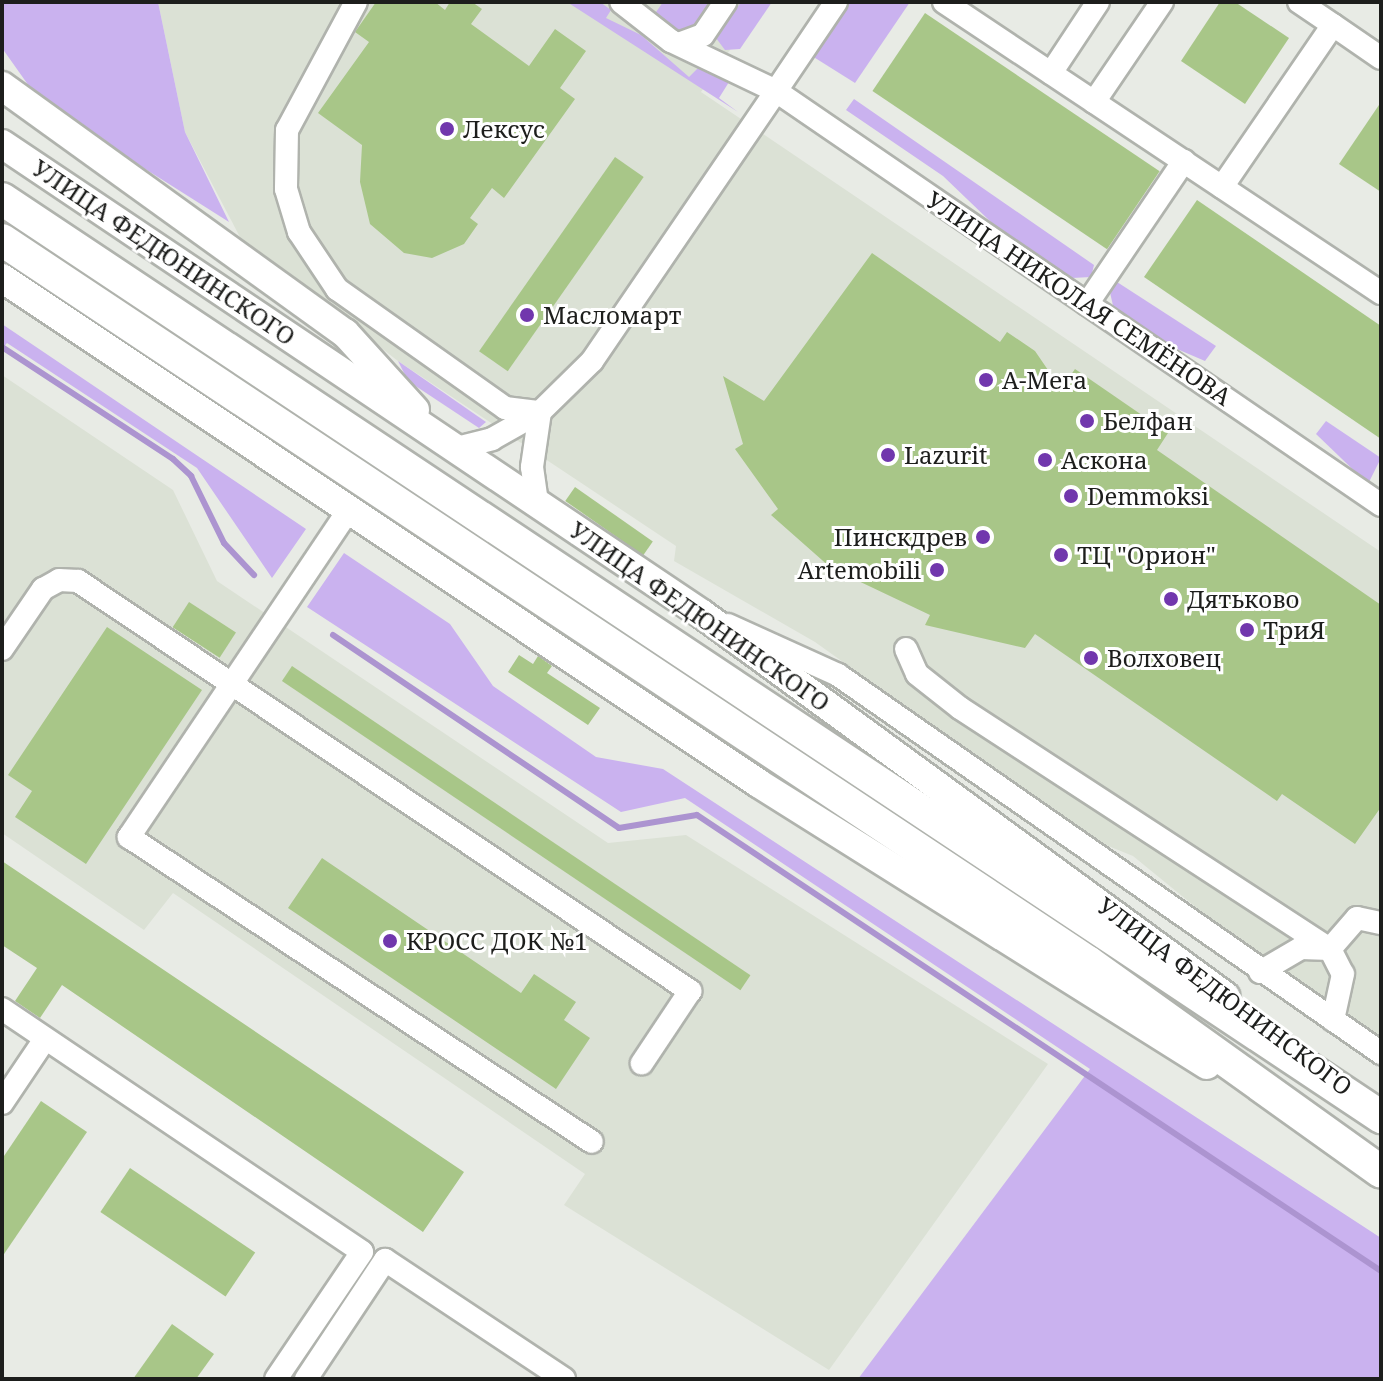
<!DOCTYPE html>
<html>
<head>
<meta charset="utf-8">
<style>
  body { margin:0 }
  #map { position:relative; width:1383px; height:1381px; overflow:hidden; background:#e8ebe5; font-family:"Noto Serif",serif }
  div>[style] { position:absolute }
  .built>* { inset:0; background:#dbe1d5 }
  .green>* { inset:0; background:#cab2ef }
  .stream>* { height:6px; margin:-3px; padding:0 3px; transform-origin:3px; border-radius:3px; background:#ac94d0 }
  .building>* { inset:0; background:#a8c688; transform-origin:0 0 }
  .roads { filter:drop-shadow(2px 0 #b0b3ad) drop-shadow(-2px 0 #b0b3ad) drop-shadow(0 2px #b0b3ad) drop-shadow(0 -2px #b0b3ad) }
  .minor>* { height:22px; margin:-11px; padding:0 11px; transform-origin:11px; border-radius:11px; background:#fff }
  .major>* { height:28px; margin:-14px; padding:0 14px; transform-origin:14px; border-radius:14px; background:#fff }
  .highway>* { height:32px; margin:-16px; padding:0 16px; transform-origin:16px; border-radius:16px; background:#fff }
  .dots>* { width:22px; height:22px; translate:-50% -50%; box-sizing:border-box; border:4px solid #fff; border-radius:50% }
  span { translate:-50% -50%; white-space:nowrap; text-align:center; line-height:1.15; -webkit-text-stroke:6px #fff; paint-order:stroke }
  .poi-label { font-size:24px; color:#1d1e1c }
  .left { translate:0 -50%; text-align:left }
  .right { translate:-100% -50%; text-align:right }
  .street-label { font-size:24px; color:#1d1e1c }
  .frame { position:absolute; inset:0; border:4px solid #1d1e1c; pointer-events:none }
</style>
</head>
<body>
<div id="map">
  <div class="built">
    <i style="clip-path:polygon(158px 2px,763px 2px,701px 92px,1381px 552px,1381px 1037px,1231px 936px,1133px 856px,1091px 839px,815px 642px,674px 561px,676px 546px,398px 361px,242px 241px,185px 132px)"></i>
    <i style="clip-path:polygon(2px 375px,173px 490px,217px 581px,608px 843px,686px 835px,1048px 1064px,829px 1370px,564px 1205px,585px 1174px,173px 893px,144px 930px,2px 833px)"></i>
  </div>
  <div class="green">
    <i style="clip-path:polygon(2px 2px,158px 2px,185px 132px,229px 222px,41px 103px,2px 48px)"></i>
    <i style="clip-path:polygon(567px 2px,600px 2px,611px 10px,606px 18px,641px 35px,689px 77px,704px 62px,729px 82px,719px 98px,738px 112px)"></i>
    <i style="clip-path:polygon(663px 2px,716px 2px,701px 24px,680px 33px,654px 15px)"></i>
    <i style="clip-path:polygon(741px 2px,772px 2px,740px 49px,725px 50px,716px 38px)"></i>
    <i style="clip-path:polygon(849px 2px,910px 2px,855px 83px,812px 56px)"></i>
    <i style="clip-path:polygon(854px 99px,1094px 265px,1091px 277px,1072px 278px,992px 223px,943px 176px,846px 110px)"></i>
    <i style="clip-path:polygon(1117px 282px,1216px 346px,1205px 361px,1149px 337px,1114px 310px,1109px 288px)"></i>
    <i style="clip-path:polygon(2px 324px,306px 529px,272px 578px,197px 468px,7px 343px,2px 349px)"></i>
    <i style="clip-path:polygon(398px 361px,486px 422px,479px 428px,408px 381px)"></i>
    <i style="clip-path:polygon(1326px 421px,1381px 458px,1368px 484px,1316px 434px)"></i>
    <i style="clip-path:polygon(344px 553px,450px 624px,493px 686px,596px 757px,663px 769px,1381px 1238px,1381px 1379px,858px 1379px,1090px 1069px,685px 798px,621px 812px,307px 607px)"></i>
  </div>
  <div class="stream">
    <i style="left:2px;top:347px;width:204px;rotate:33.2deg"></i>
    <i style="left:173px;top:459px;width:25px;rotate:43deg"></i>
    <i style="left:191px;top:476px;width:75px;rotate:63.8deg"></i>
    <i style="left:224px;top:543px;width:44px;rotate:46.8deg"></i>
    <i style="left:333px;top:635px;width:345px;rotate:34deg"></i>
    <i style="left:619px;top:828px;width:79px;rotate:-9.5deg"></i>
    <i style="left:697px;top:815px;width:822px;rotate:33.69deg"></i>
  </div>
  <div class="building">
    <i style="clip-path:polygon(376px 2px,435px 2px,445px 10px,450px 2px,472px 2px,482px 9px,471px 24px,529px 66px,555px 29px,586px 51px,560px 88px,575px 99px,504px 198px,492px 188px,470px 218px,478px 224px,464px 244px,432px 258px,404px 253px,370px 224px,360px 182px,362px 145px,318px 113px,369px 42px,355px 32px)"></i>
    <i style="clip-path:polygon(1220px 2px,1235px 2px,1289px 38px,1245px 104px,1181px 61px)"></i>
    <i style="left:925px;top:13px;width:283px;height:94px;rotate:34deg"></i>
    <i style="clip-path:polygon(1381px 102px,1381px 192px,1339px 164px)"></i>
    <i style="left:615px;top:157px;width:35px;height:237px;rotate:35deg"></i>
    <i style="clip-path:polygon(1197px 200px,1381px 326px,1381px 439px,1144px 277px)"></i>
    <i style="clip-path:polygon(872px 253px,1000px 342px,1007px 332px,1035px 351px,1061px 389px,1075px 369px,1168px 433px,1157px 450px,1381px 605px,1381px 807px,1355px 844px,1282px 794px,1277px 801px,1035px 634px,1025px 648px,925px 625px,930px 615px,831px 568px,771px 515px,778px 509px,735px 449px,743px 444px,723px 376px,764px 401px)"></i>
    <i style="left:575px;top:487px;width:95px;height:17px;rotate:35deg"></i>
    <i style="left:189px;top:602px;width:56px;height:30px;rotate:33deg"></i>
    <i style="clip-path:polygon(107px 627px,202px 690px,86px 864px,15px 817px,32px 791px,8px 775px)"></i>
    <i style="clip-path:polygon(519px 655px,533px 664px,538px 656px,552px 666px,547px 673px,600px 708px,588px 725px,508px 672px)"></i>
    <i style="left:292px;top:666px;width:553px;height:18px;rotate:34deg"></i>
    <i style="clip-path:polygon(322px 858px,521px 993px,534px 974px,576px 1002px,564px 1020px,590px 1038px,556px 1089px,288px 908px)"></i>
    <i style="clip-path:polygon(2px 861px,464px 1172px,423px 1232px,62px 985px,40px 1018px,15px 1001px,37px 968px,2px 945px)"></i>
    <i style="clip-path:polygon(41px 1101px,87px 1132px,2px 1257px,2px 1159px)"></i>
    <i style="left:130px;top:1168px;width:151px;height:53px;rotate:34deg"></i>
    <i style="clip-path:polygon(172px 1324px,214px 1354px,196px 1379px,133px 1379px)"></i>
  </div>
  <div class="roads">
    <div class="minor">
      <i style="left:356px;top:2px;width:145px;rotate:118.3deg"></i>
      <i style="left:287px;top:130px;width:59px;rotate:91deg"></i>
      <i style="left:286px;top:189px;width:45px;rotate:73.2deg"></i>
      <i style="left:299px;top:232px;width:69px;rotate:56.3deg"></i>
      <i style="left:337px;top:289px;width:206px;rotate:35.3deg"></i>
      <i style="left:505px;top:408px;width:35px;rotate:7deg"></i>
      <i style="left:540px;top:412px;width:73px;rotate:-44.4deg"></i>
      <i style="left:592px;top:361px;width:327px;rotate:-55.7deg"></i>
      <i style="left:776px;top:91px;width:116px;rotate:-154.5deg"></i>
      <i style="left:671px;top:41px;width:63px;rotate:-142deg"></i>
      <i style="left:836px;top:2px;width:107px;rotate:124deg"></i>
      <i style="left:776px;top:91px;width:733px;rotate:34.38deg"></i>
      <i style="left:944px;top:2px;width:525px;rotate:33.66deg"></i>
      <i style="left:1333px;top:25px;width:58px;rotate:34.5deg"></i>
      <i style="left:681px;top:43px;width:23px;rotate:-20deg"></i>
      <i style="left:703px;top:35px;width:40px;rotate:-56deg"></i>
      <i style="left:1051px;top:73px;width:85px;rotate:-56.5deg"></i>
      <i style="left:1094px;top:102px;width:121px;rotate:-55.8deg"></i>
      <i style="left:1222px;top:187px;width:196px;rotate:-55.6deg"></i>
      <i style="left:1333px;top:25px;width:41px;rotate:-145.9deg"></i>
      <i style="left:1087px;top:304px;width:173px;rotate:-55.9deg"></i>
      <i style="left:457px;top:448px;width:36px;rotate:-14deg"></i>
      <i style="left:492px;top:439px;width:55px;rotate:-29.4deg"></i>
      <i style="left:540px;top:412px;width:56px;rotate:98.3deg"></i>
      <i style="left:532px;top:467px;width:37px;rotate:82deg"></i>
      <i style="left:348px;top:511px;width:393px;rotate:123.9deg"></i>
      <i style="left:129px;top:837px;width:554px;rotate:33.37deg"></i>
      <i style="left:728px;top:625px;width:121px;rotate:24.4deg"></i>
      <i style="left:838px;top:675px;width:662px;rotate:34.84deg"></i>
      <i style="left:2px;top:649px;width:73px;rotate:-55.7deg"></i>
      <i style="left:43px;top:589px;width:18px;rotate:-29deg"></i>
      <i style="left:59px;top:580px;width:19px;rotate:3deg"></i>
      <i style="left:78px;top:581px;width:737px;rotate:33.82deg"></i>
      <i style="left:690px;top:991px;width:87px;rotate:123.7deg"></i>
      <i style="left:906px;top:649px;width:27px;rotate:66deg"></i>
      <i style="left:917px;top:674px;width:55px;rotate:38.3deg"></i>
      <i style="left:960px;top:708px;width:442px;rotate:33.1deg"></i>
      <i style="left:1330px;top:949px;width:41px;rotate:-48.9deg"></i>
      <i style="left:1357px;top:918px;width:25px;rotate:12deg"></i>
      <i style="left:1260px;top:972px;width:48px;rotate:-30.3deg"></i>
      <i style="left:1301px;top:948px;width:29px;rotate:2deg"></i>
      <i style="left:1330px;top:949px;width:28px;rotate:63deg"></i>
      <i style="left:1343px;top:974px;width:47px;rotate:102.3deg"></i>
      <i style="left:2px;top:1009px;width:434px;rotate:34deg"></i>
      <i style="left:362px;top:1252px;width:153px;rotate:124.1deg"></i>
      <i style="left:2px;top:1103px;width:77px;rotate:-56.1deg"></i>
      <i style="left:306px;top:1379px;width:143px;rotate:-56.4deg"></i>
      <i style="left:385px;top:1260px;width:215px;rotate:33.6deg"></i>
    </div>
    <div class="major">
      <i style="left:2px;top:86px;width:423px;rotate:35.8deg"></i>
      <i style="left:345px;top:333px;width:104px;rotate:47.7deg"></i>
      <i style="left:2px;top:144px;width:843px;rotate:33.88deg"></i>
      <i style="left:702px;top:614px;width:648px;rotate:36.14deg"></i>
      <i style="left:2px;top:278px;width:909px;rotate:33.74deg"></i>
      <i style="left:758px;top:783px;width:530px;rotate:32.13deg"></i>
    </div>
    <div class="highway">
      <i style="left:2px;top:199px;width:1657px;rotate:33.65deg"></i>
      <i style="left:2px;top:240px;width:1304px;rotate:33.62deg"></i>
      <i style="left:1088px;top:962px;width:360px;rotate:35.6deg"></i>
    </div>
  </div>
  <div class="dots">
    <i style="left:447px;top:129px;background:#7137ad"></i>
    <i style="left:527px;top:315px;background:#7137ad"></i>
    <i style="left:986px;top:380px;background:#7137ad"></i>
    <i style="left:1087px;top:421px;background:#7137ad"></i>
    <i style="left:888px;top:455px;background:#7137ad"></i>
    <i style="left:1045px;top:460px;background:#7137ad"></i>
    <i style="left:1071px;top:496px;background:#7137ad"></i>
    <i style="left:983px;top:537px;background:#7137ad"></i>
    <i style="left:1061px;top:555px;background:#7137ad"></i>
    <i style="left:937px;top:570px;background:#7137ad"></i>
    <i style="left:1171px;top:599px;background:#7137ad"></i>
    <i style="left:1247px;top:630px;background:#7137ad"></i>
    <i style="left:1091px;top:658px;background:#7137ad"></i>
    <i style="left:390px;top:941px;background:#7137ad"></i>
  </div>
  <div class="poi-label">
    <span class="left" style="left:463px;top:129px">Лексус</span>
    <span class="left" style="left:543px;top:315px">Масломарт</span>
    <span class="left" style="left:1002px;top:380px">А-Мега</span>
    <span class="left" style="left:1103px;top:421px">Белфан</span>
    <span class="left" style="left:904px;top:455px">Lazurit</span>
    <span class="left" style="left:1061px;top:460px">Аскона</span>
    <span class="left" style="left:1087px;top:496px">Demmoksi</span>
    <span class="right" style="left:967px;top:537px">Пинскдрев</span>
    <span class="left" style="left:1077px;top:555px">ТЦ "Орион"</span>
    <span class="right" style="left:921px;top:570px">Artemobili</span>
    <span class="left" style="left:1187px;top:599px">Дятьково</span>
    <span class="left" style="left:1263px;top:630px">ТриЯ</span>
    <span class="left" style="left:1107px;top:658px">Волховец</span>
    <span class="left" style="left:406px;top:941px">КРОСС ДОК №1</span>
  </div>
  <div class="street-label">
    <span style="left:164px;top:252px;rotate:34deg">УЛИЦА ФЕДЮНИНСКОГО</span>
    <span style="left:1079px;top:298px;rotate:34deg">УЛИЦА НИКОЛАЯ СЕМЁНОВА</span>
    <span style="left:700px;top:616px;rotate:35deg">УЛИЦА ФЕДЮНИНСКОГО</span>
    <span style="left:1225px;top:996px;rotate:37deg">УЛИЦА ФЕДЮНИНСКОГО</span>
  </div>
  <div class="frame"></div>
</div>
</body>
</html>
